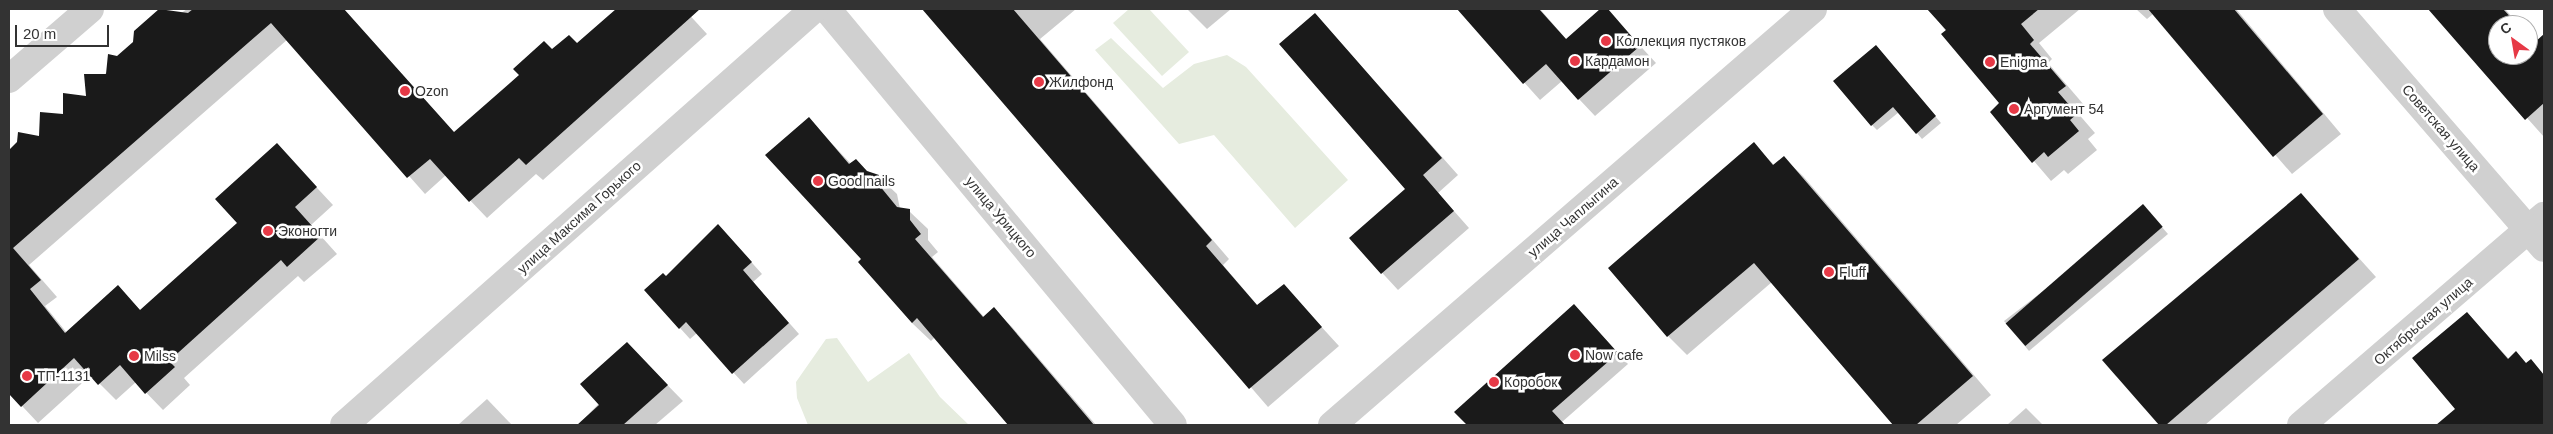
<!DOCTYPE html>
<html>
<head>
<meta charset="utf-8">
<style>
  body { margin:0 }
  #map { position:relative; width:2553px; height:434px; overflow:hidden; background:#fff; font-family:Helvetica,sans-serif }
  div>[style] { position:absolute }
  .green>* { inset:0; background:#e6ecdf }
  .shadow>* { inset:0; background:#0003 }
  .building>* { inset:0; background:#1a1a1a; transform-origin:0 0 }
  .minor>* { height:28px; margin:-14px; padding:0 14px; transform-origin:14px; border-radius:14px; background:#d0d0d0 }
  .tertiary>* { height:28px; margin:-14px; padding:0 14px; transform-origin:14px; border-radius:14px; background:#d0d0d0 }
  .dots>* { width:14px; height:14px; translate:-50% -50%; box-sizing:border-box; border:2px solid #fff; border-radius:50% }
  span { translate:-50% -50%; white-space:nowrap; text-align:center; line-height:1.15; -webkit-text-stroke:5px #fff; paint-order:stroke }
  .poi-label { font-size:14px; color:#333 }
  .left { translate:0 -50%; text-align:left }
  .street-label { font-size:14px; color:#333 }
  .frame { position:absolute; inset:0; border:10px solid #333; pointer-events:none }
  .north { position:absolute; left:2488px; top:15px; width:50px; height:50px; box-sizing:border-box; background:#fff; border:1px solid #adadad; border-radius:50%; rotate:328deg; font-size:14px; font-weight:700; line-height:20px; text-align:center; color:#333 }
  .north::after { content:''; display:block; margin:auto; width:18px; height:22px; background:#e63946; clip-path:polygon(50% 0,100% 100%,50% 72%,0 100%) }
  .scale { position:absolute; left:15px; top:25px; width:94px; height:22px; box-sizing:border-box; border:2px solid #333; border-top:0; padding-left:6px; font-size:15px; line-height:18px; white-space:nowrap; color:#333; -webkit-text-stroke:4px #fff; paint-order:stroke }
</style>
</head>
<body>
<div id="map">
  <div class="green">
    <i style="clip-path:polygon(1129px 9px,1149px 9px,1189px 52px,1162px 76px,1113px 23px)"></i>
    <i style="clip-path:polygon(1111px 38px,1163px 88px,1194px 64px,1227px 55px,1246px 67px,1348px 180px,1295px 228px,1214px 135px,1179px 144px,1095px 50px)"></i>
    <i style="clip-path:polygon(837px 338px,868px 382px,909px 353px,940px 397px,969px 425px,808px 425px,797px 398px,796px 382px,826px 339px)"></i>
  </div>
  <div class="shadow">
    <i style="clip-path:polygon(187px 9px,343px 9px,454px 133px,552px 51px,577px 44px,618px 9px,684px 9px,707px 34px,543px 180px,536px 174px,487px 218px,446px 175px,425px 194px,288px 39px,29px 265px,57px 297px,45px 306px,67px 333px,118px 287px,141px 311px,239px 223px,277px 145px,333px 205px,311px 225px,337px 254px,304px 282px,298px 276px,184px 378px,190px 385px,163px 410px,136px 382px,116px 400px,91px 375px,38px 423px,9px 392px,9px 372px,17px 364px,9px 356px,9px 156px,17px 158px,87px 98px,118px 57px)"></i>
    <i style="clip-path:polygon(932px 9px,1076px 9px,1040px 39px,1229px 259px,1223px 265px,1258px 306px,1284px 286px,1339px 346px,1268px 407px,927px 13px)"></i>
    <i style="clip-path:polygon(1187px 9px,1231px 9px,1207px 29px)"></i>
    <i style="clip-path:polygon(1458px 9px,1540px 9px,1567px 40px,1606px 9px,1656px 63px,1595px 116px,1562px 81px,1540px 100px)"></i>
    <i style="clip-path:polygon(1929px 9px,2080px 9px,2039px 43px,2052px 59px,2048px 63px,2084px 105px,2076px 111px,2095px 133px,2088px 139px,2097px 150px,2068px 174px,2064px 170px,2051px 181px,1992px 112px,2001px 103px)"></i>
    <i style="clip-path:polygon(2136px 9px,2236px 9px,2341px 134px,2292px 174px,2153px 14px,2147px 19px)"></i>
    <i style="clip-path:polygon(2430px 9px,2505px 9px,2519px 25px,2498px 25px,2498px 55px,2528px 55px,2528px 36px,2535px 44px,2544px 35px,2544px 137px)"></i>
    <i style="clip-path:polygon(1315px 14px,1458px 175px,1438px 193px,1469px 228px,1398px 290px,1350px 238px,1406px 189px)"></i>
    <i style="clip-path:polygon(1881px 52px,1941px 123px,1922px 139px,1899px 112px,1877px 130px,1872px 125px)"></i>
    <i style="clip-path:polygon(809px 119px,851px 164px,878px 176px,897px 194px,900px 209px,909px 211px,928px 229px,928px 240px,938px 252px,932px 257px,984px 317px,994px 309px,1012px 327px,1096px 425px,1010px 425px,935px 337px,931px 341px,912px 323px,860px 262px,863px 259px)"></i>
    <i style="clip-path:polygon(1754px 144px,1775px 166px,1784px 158px,1803px 176px,1991px 395px,1956px 425px,1895px 425px,1772px 282px,1687px 355px,1668px 336px)"></i>
    <i style="clip-path:polygon(2301px 194px,2376px 277px,2205px 425px,2160px 425px,2104px 360px)"></i>
    <i style="clip-path:polygon(2148px 211px,2168px 234px,2029px 351px,2004px 321px)"></i>
    <i style="clip-path:polygon(729px 237px,762px 274px,753px 282px,799px 334px,744px 384px,697px 333px,690px 339px,680px 328px)"></i>
    <i style="clip-path:polygon(2467px 313px,2509px 359px,2544px 382px,2544px 425px,2437px 425px,2456px 409px)"></i>
    <i style="clip-path:polygon(1585px 317px,1628px 364px,1562px 422px,1565px 425px,1468px 425px,1456px 412px)"></i>
    <i style="clip-path:polygon(642px 359px,683px 401px,655px 425px,578px 425px)"></i>
    <i style="clip-path:polygon(487px 399px,512px 425px,458px 425px)"></i>
    <i style="clip-path:polygon(2026px 408px,2043px 425px,2007px 425px)"></i>
  </div>
  <div class="building">
    <i style="clip-path:polygon(159px 9px,188px 13px,193px 9px,344px 9px,454px 132px,519px 75px,513px 69px,544px 41px,552px 49px,569px 35px,577px 43px,616px 9px,700px 9px,526px 165px,519px 158px,469px 202px,430px 159px,407px 178px,271px 23px,13px 248px,41px 280px,30px 289px,65px 333px,118px 285px,140px 310px,237px 223px,215px 199px,277px 143px,317px 187px,295px 207px,321px 236px,287px 267px,281px 260px,169px 361px,175px 367px,145px 394px,120px 365px,98px 385px,74px 358px,21px 407px,9px 394px,9px 150px,17px 142px,18px 132px,39px 136px,40px 112px,63px 114px,63px 93px,86px 96px,84px 74px,106px 74px,108px 54px,117px 56px,133px 42px,134px 31px)"></i>
    <i style="clip-path:polygon(922px 9px,1013px 9px,1212px 240px,1206px 246px,1257px 305px,1284px 284px,1322px 327px,1249px 389px)"></i>
    <i style="clip-path:polygon(1457px 9px,1539px 9px,1566px 39px,1600px 9px,1608px 9px,1640px 46px,1578px 100px,1546px 64px,1523px 84px)"></i>
    <i style="clip-path:polygon(1927px 9px,2039px 9px,2021px 24px,2034px 40px,2030px 44px,2066px 86px,2058px 92px,2077px 114px,2070px 120px,2079px 131px,2048px 157px,2044px 152px,2032px 163px,1990px 112px,1999px 103px,1941px 34px,1946px 30px)"></i>
    <i style="clip-path:polygon(2148px 9px,2234px 9px,2323px 114px,2273px 157px)"></i>
    <i style="clip-path:polygon(2428px 9px,2503px 9px,2518px 25px,2498px 25px,2498px 55px,2528px 55px,2528px 37px,2534px 43px,2544px 34px,2544px 103px,2525px 120px)"></i>
    <i style="clip-path:polygon(1315px 13px,1442px 158px,1423px 175px,1454px 211px,1381px 274px,1349px 238px,1405px 189px,1279px 44px)"></i>
    <i style="clip-path:polygon(1876px 45px,1936px 116px,1916px 134px,1893px 107px,1871px 126px,1833px 81px)"></i>
    <i style="clip-path:polygon(809px 117px,849px 164px,856px 159px,867px 171px,879px 175px,879px 185px,897px 207px,910px 209px,910px 220px,921px 234px,915px 239px,983px 317px,994px 307px,1094px 425px,1008px 425px,917px 318px,912px 323px,858px 262px,861px 259px,765px 155px)"></i>
    <i style="clip-path:polygon(1754px 142px,1773px 165px,1784px 156px,1973px 376px,1916px 425px,1893px 425px,1754px 263px,1667px 337px,1608px 268px)"></i>
    <i style="clip-path:polygon(2301px 193px,2359px 259px,2166px 425px,2159px 425px,2102px 360px)"></i>
    <i style="left:2143px;top:204px;width:30px;height:182px;rotate:49deg"></i>
    <i style="clip-path:polygon(718px 224px,752px 262px,743px 270px,789px 323px,732px 374px,686px 322px,679px 329px,644px 290px,663px 273px,666px 276px)"></i>
    <i style="clip-path:polygon(1574px 304px,1618px 353px,1552px 411px,1565px 425px,1467px 425px,1454px 412px)"></i>
    <i style="clip-path:polygon(2467px 312px,2508px 359px,2516px 351px,2526px 363px,2531px 359px,2544px 375px,2544px 425px,2436px 425px,2455px 409px,2412px 358px)"></i>
    <i style="clip-path:polygon(627px 342px,668px 385px,623px 425px,577px 425px,599px 405px,580px 384px)"></i>
  </div>
  <div class="minor">
    <i style="left:827px;top:9px;width:541px;rotate:50.25deg"></i>
    <i style="left:9px;top:79px;width:107px;rotate:-40.8deg"></i>
    <i style="left:1332px;top:425px;width:636px;rotate:-40.86deg"></i>
    <i style="left:2301px;top:425px;width:321px;rotate:-40.7deg"></i>
  </div>
  <div class="tertiary">
    <i style="left:2337px;top:9px;width:316px;rotate:49.1deg"></i>
    <i style="left:344px;top:425px;width:628px;rotate:-41.51deg"></i>
  </div>
  <div class="dots">
    <i style="left:1606px;top:41px;background:#e63946"></i>
    <i style="left:1575px;top:61px;background:#e63946"></i>
    <i style="left:1990px;top:62px;background:#e63946"></i>
    <i style="left:1039px;top:82px;background:#e63946"></i>
    <i style="left:405px;top:91px;background:#e63946"></i>
    <i style="left:2014px;top:109px;background:#e63946"></i>
    <i style="left:818px;top:181px;background:#e63946"></i>
    <i style="left:268px;top:231px;background:#e63946"></i>
    <i style="left:1829px;top:272px;background:#e63946"></i>
    <i style="left:1575px;top:355px;background:#e63946"></i>
    <i style="left:134px;top:356px;background:#e63946"></i>
    <i style="left:27px;top:376px;background:#e63946"></i>
    <i style="left:1494px;top:382px;background:#e63946"></i>
  </div>
  <div class="poi-label">
    <span class="left" style="left:1616px;top:41px">Коллекция пустяков</span>
    <span class="left" style="left:1585px;top:61px">Кардамон</span>
    <span class="left" style="left:2000px;top:62px">Enigma</span>
    <span class="left" style="left:1049px;top:82px">Жилфонд</span>
    <span class="left" style="left:415px;top:91px">Ozon</span>
    <span class="left" style="left:2024px;top:109px">Аргумент 54</span>
    <span class="left" style="left:828px;top:181px">Good nails</span>
    <span class="left" style="left:278px;top:231px">Эконогти</span>
    <span class="left" style="left:1839px;top:272px">Fluff</span>
    <span class="left" style="left:1585px;top:355px">Now cafe</span>
    <span class="left" style="left:144px;top:356px">Milss</span>
    <span class="left" style="left:37px;top:376px">ТП-1131</span>
    <span class="left" style="left:1504px;top:382px">Коробок</span>
  </div>
  <div class="street-label">
    <span style="left:2441px;top:128px;rotate:49deg">Советская улица</span>
    <span style="left:579px;top:217px;rotate:-42deg">улица Максима Горького</span>
    <span style="left:1001px;top:217px;rotate:50deg">улица Урицкого</span>
    <span style="left:1573px;top:217px;rotate:-41deg">улица Чаплыгина</span>
    <span style="left:2423px;top:321px;rotate:-41deg">Октябрьская улица</span>
  </div>
  <div class="frame"></div>
  <div class="north">С</div>
  <div class="scale">20 m</div>
</div>
</body>
</html>
